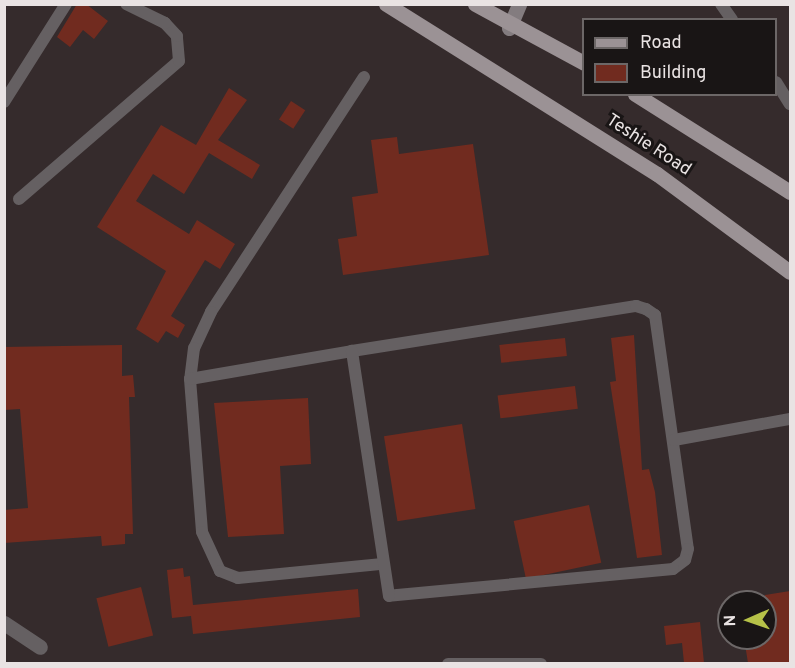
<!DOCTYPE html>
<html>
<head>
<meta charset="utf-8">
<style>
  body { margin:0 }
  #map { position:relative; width:795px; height:668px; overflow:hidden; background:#352b2c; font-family:Overpass,sans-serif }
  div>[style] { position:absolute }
  .building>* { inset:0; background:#712b1f; transform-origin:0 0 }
  .lane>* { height:12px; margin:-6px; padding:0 6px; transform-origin:6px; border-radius:6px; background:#656062 }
  .street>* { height:15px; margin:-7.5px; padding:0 7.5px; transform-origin:7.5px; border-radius:7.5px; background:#656062 }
  .secondary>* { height:15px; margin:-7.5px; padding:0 7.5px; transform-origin:7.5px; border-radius:7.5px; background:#837c7f }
  .primary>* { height:15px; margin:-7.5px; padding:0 7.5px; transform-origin:7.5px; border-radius:7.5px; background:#9b9295 }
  span { translate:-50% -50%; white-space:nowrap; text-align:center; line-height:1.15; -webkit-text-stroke:6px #191515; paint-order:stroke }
  .street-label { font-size:18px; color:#e9e3e3 }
  .frame { position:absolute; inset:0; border:6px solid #e9e3e3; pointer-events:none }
  .legend { position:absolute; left:582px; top:18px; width:195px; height:78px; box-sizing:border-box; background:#191515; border:2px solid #6c6767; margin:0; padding:8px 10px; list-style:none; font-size:18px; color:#e9e3e3 }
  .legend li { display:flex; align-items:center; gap:12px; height:30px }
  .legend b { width:30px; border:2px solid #6c6767 }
  .north { position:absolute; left:717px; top:590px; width:60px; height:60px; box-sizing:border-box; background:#191515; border:2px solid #6c6767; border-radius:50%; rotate:268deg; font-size:16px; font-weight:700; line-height:24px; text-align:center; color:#e9e3e3 }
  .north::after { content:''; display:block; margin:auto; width:21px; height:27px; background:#b6c148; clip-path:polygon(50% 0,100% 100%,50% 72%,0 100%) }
</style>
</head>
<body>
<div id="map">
  <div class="building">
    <i style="clip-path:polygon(77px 4px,86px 4px,108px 21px,94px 39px,83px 30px,70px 47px,57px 37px)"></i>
    <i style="clip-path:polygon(229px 88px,247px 100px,218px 140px,260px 165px,252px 179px,209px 153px,184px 194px,153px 174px,136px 201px,189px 234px,197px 220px,235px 244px,220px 269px,205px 260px,171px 316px,185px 325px,178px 338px,166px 331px,158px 343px,136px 329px,166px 271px,97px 227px,161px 125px,196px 145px)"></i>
    <i style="left:291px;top:101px;width:17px;height:22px;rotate:33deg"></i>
    <i style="clip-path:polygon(397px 137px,399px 154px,473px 144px,489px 255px,343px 275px,338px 239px,357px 236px,352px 197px,378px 193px,371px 140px)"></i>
    <i style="clip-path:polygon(634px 335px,642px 470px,649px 469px,655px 492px,662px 555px,637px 558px,610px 382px,616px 381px,611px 338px)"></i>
    <i style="left:565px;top:338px;width:18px;height:66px;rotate:84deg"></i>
    <i style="clip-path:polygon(122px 345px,122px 376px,133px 375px,135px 397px,129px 397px,133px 534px,125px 534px,125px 544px,102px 546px,101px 536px,4px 543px,4px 510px,28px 508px,20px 409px,4px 410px,4px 347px)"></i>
    <i style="left:575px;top:386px;width:23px;height:78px;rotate:83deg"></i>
    <i style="clip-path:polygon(308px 398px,311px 464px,280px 466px,284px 534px,228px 537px,214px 403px)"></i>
    <i style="left:462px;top:424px;width:86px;height:79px;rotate:81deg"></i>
    <i style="left:589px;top:505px;width:59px;height:77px;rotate:78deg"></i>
    <i style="clip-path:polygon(183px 568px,184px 577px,190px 576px,193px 605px,358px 589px,360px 617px,193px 634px,191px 616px,172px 618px,167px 570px)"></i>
    <i style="left:141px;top:587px;width:50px;height:46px;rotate:76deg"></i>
    <i style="clip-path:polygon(790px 591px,790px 662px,748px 663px,744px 638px,765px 638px,765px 595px)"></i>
    <i style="clip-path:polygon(700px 622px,704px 663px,684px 663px,682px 643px,666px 645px,664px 626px)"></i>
  </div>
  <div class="lane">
    <i style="left:721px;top:4px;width:19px;rotate:55deg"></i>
    <i style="left:364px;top:77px;width:280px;rotate:123.1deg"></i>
    <i style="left:211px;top:312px;width:40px;rotate:115deg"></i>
    <i style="left:194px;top:348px;width:31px;rotate:97deg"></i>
    <i style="left:190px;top:379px;width:153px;rotate:85.5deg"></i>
    <i style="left:202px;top:532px;width:43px;rotate:65.2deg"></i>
    <i style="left:220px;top:571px;width:19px;rotate:21deg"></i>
    <i style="left:238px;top:578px;width:145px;rotate:-5.6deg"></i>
    <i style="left:776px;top:82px;width:26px;rotate:58deg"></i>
    <i style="left:4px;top:102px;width:116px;rotate:-57.7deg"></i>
    <i style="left:19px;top:199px;width:211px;rotate:-40.8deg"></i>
    <i style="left:179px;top:61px;width:25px;rotate:-95deg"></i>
    <i style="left:177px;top:36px;width:18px;rotate:-133deg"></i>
    <i style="left:165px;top:23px;width:43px;rotate:-154deg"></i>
    <i style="left:190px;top:379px;width:164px;rotate:-9.8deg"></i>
    <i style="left:352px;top:351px;width:288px;rotate:-9deg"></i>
    <i style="left:636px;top:306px;width:10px;rotate:17deg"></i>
    <i style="left:646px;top:309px;width:11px;rotate:34deg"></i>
    <i style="left:655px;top:315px;width:236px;rotate:82deg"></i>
    <i style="left:688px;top:549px;width:11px;rotate:105deg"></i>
    <i style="left:685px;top:560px;width:15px;rotate:143deg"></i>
    <i style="left:673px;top:569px;width:285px;rotate:174.6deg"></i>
    <i style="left:389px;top:596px;width:248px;rotate:-98.6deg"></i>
    <i style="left:674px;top:440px;width:118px;rotate:-10.3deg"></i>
    <i style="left:448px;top:664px;width:93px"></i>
  </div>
  <div class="street">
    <i style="left:4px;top:623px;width:43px;rotate:33.7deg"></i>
  </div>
  <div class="secondary">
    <i style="left:509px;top:28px;width:26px;rotate:-67deg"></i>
  </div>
  <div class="primary">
    <i style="left:386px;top:4px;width:320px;rotate:32.1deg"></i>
    <i style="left:657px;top:174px;width:165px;rotate:36.4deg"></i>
    <i style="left:475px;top:4px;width:124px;rotate:28.4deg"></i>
    <i style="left:635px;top:94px;width:183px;rotate:32.3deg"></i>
  </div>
  <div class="street-label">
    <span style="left:648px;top:146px;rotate:33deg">Teshie Road</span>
  </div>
  <div class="frame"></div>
  <ul class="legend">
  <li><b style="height:8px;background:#9b9295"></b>Road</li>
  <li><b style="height:16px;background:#712b1f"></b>Building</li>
  </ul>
  <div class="north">N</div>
</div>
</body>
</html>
